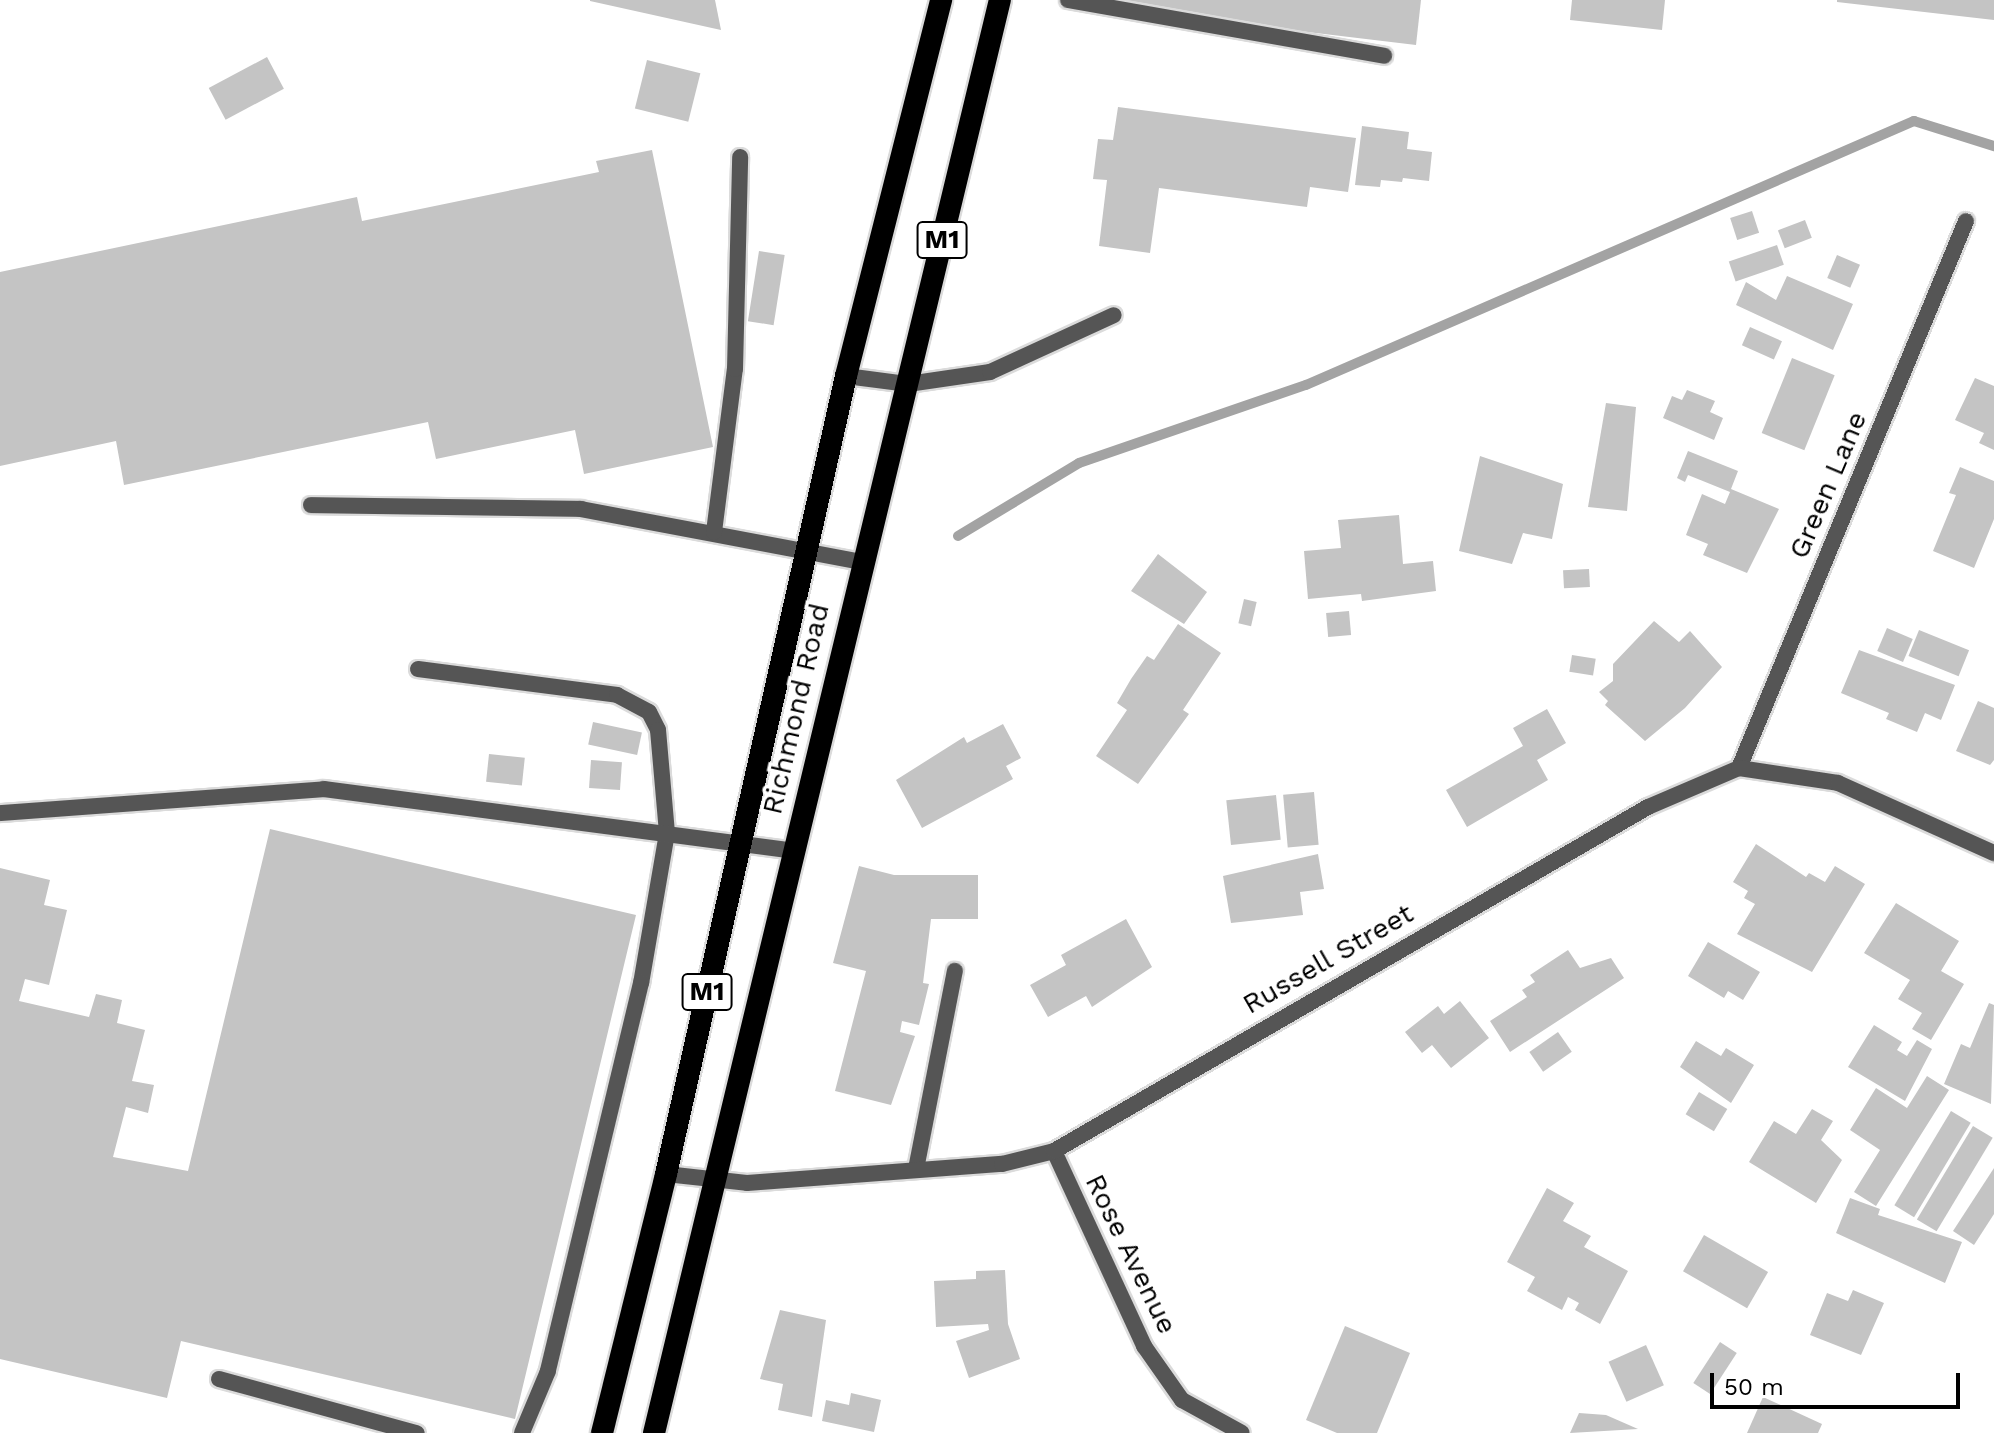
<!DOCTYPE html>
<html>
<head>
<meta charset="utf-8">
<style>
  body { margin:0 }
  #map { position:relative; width:1994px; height:1433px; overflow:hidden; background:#fff; font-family:"Work Sans",sans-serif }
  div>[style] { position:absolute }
  .stream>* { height:10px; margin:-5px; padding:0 5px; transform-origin:5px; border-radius:5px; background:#a3a3a3 }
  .building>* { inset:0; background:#c4c4c4; transform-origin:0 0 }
  .roads { filter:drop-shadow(2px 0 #dbdbdb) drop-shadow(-2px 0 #dbdbdb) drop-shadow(0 2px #dbdbdb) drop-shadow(0 -2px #dbdbdb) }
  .service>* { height:16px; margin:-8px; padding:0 8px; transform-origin:8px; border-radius:8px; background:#555 }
  .minor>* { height:16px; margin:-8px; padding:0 8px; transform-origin:8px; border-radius:8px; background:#555 }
  .trunk>* { height:22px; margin:-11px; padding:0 11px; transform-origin:11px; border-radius:11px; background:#000 }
  span { translate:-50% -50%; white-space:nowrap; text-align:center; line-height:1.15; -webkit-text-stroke:7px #fff; paint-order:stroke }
  .shield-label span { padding:2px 6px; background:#fff; border:2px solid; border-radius:6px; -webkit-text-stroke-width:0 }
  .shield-label { font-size:26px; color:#000; font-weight:700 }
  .street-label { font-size:28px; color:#000 }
  .scale { position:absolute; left:1710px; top:1373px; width:250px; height:36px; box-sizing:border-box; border:4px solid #000; border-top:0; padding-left:10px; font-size:24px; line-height:28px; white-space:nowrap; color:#000; -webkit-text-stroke:6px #fff; paint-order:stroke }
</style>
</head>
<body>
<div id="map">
  <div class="stream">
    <i style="left:958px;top:536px;width:141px;rotate:-31.1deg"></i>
    <i style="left:1079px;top:463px;width:240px;rotate:-19deg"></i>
    <i style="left:1306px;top:385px;width:663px;rotate:-23.47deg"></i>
    <i style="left:1914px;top:121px;width:84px;rotate:17.4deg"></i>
  </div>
  <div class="building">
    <i style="clip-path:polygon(590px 0,715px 0,721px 30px,590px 1px)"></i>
    <i style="clip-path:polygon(1126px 0,1421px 0,1416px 45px,1124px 10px)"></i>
    <i style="clip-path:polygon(1572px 0,1665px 0,1662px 30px,1570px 20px)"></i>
    <i style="clip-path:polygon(1837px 0,1994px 0,1994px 20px,1837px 2px)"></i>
    <i style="left:267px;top:57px;width:36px;height:66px;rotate:62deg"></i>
    <i style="left:647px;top:60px;width:55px;height:50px;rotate:14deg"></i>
    <i style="clip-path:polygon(1118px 107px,1356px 138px,1348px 192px,1310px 187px,1307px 207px,1159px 188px,1150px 253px,1099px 246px,1107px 180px,1093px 179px,1098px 139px,1113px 140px)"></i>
    <i style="clip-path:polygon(1362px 126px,1409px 132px,1407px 149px,1432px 152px,1429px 181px,1403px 178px,1402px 182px,1381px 180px,1380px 187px,1355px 185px)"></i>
    <i style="clip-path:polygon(652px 150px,713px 447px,584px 474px,575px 430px,436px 459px,428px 422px,124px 485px,116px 441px,0 466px,0 272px,357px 197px,362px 221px,599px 172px,596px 161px)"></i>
    <i style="left:1752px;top:211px;width:23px;height:23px;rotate:72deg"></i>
    <i style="left:1805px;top:220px;width:19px;height:29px;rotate:69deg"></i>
    <i style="left:1777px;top:245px;width:21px;height:51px;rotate:71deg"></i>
    <i style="left:759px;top:251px;width:26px;height:71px;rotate:9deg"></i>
    <i style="left:1837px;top:255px;width:25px;height:25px;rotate:23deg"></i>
    <i style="clip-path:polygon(1787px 276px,1853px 304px,1833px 350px,1736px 305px,1746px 282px,1776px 300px)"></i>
    <i style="left:1750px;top:327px;width:35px;height:20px;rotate:24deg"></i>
    <i style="left:1792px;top:358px;width:46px;height:81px;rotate:22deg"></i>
    <i style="clip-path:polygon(1975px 378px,1994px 386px,1994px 450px,1979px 443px,1984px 433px,1955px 420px)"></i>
    <i style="clip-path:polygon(1687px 390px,1715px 401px,1710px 412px,1723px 418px,1714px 440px,1663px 418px,1672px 396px,1682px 400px)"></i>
    <i style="clip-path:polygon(1606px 403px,1636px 407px,1627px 511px,1588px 507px)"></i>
    <i style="clip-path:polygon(1688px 451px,1738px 471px,1731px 489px,1779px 509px,1747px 573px,1703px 555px,1708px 544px,1686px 535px,1702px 494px,1725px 504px,1730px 492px,1688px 475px,1685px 482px,1677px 478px)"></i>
    <i style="clip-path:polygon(1480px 456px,1563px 484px,1552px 539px,1523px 533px,1512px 564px,1459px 551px)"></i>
    <i style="clip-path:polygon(1960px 467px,1994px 481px,1994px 519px,1974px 568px,1933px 551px,1956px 495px,1949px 493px)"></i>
    <i style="clip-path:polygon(1399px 515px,1403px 564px,1433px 561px,1436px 591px,1362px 601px,1361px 594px,1308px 599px,1304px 551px,1341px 548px,1338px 520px)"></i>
    <i style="clip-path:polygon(1158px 554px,1207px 592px,1184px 624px,1131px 591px)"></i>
    <i style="left:1589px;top:569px;width:18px;height:26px;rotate:87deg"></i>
    <i style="left:1244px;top:599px;width:13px;height:25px;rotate:13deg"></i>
    <i style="left:1349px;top:611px;width:24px;height:23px;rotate:85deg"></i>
    <i style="clip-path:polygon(1654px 621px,1679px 642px,1690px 631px,1722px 667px,1685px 708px,1645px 741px,1605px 705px,1608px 701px,1599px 692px,1613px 681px,1613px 664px)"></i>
    <i style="clip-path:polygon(1178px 624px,1221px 653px,1183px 710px,1189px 714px,1138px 784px,1096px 756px,1127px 710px,1117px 703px,1131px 679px,1147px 656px,1154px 660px)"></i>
    <i style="left:1887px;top:628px;width:28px;height:25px;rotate:23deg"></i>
    <i style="left:1919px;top:630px;width:54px;height:28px;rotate:22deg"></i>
    <i style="clip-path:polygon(1859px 650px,1955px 685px,1941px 720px,1925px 713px,1917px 732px,1886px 719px,1889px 713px,1841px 693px)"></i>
    <i style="left:1572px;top:655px;width:24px;height:17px;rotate:9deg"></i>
    <i style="clip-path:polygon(1978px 701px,1994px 708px,1994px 760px,1990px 765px,1956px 751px)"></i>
    <i style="clip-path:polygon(1547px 709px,1566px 743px,1537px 760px,1548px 780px,1467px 827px,1446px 790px,1523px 746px,1513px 728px)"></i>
    <i style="left:593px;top:722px;width:50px;height:23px;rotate:12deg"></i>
    <i style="clip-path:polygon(1003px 724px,1021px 758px,1006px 766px,1013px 779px,922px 828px,896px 780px,964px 737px,967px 743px)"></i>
    <i style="left:489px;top:754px;width:36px;height:28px;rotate:6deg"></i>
    <i style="left:591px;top:760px;width:31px;height:28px;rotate:4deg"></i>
    <i style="left:1314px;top:792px;width:53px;height:31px;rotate:85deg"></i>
    <i style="left:1276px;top:795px;width:45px;height:50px;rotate:84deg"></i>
    <i style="clip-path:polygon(270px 829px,636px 915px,515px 1419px,181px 1341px,167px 1398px,0 1359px,0 868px,50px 880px,44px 905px,67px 910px,49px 985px,25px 979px,19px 1001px,89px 1017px,96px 994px,122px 1000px,117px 1023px,145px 1030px,132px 1081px,154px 1085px,148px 1113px,126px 1107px,113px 1157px,188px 1171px)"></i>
    <i style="clip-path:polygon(1756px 844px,1806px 877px,1809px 873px,1825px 882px,1835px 866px,1865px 884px,1812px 972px,1737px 934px,1755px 904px,1744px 898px,1748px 891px,1733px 882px)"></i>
    <i style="clip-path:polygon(1318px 854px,1324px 889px,1300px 892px,1303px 915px,1231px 923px,1223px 876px)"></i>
    <i style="clip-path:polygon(859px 866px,894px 875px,978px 875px,978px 919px,931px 919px,923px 983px,929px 984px,919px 1025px,902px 1021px,900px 1032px,915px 1036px,891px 1105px,835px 1091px,866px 971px,833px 963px)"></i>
    <i style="clip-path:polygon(1896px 903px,1959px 941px,1941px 971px,1964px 984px,1931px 1040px,1912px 1029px,1922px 1013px,1898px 999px,1910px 980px,1864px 953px)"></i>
    <i style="clip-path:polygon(1126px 919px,1152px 967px,1092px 1007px,1086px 996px,1048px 1017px,1030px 985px,1066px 965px,1061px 955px)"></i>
    <i style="clip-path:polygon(1708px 942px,1760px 972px,1743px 1000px,1728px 991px,1724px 998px,1688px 976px)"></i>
    <i style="clip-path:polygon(1568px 950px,1580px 968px,1611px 958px,1624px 978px,1510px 1052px,1490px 1021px,1527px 997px,1522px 990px,1535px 982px,1530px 975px)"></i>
    <i style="clip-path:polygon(1460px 1001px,1489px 1038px,1451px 1068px,1432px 1045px,1422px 1053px,1405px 1032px,1438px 1006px,1444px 1014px)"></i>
    <i style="clip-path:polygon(1989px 1003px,1994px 1005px,1991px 1104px,1944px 1084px,1961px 1044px,1970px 1048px)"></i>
    <i style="clip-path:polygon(1874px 1025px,1902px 1042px,1897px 1050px,1907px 1056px,1917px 1040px,1932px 1049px,1905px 1101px,1848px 1067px)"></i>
    <i style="left:1558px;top:1032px;width:24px;height:35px;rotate:55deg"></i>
    <i style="clip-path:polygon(1696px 1041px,1721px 1056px,1726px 1048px,1754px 1065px,1731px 1103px,1680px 1067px)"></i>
    <i style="clip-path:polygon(1927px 1076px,1949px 1090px,1876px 1206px,1854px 1192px,1880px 1150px,1850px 1130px,1876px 1088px,1907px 1108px)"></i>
    <i style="left:1699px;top:1092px;width:33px;height:26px;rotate:31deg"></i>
    <i style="clip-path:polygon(1812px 1109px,1833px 1121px,1821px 1140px,1842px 1160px,1816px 1203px,1749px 1162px,1774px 1121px,1796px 1134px)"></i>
    <i style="left:1951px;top:1111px;width:23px;height:110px;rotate:31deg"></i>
    <i style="left:1973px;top:1126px;width:23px;height:109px;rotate:31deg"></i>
    <i style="clip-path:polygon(1994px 1168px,1994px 1214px,1974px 1245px,1953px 1231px)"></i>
    <i style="clip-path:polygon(1547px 1188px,1574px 1203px,1563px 1221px,1591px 1236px,1584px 1247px,1628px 1271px,1600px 1324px,1575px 1310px,1579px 1303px,1568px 1297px,1562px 1310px,1527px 1291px,1535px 1277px,1507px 1262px)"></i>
    <i style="clip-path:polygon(1850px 1198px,1880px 1209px,1878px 1215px,1962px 1242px,1945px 1283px,1836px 1233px)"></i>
    <i style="left:1704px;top:1235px;width:74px;height:42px;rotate:30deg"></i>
    <i style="clip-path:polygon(1005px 1270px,1008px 1324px,1020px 1359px,969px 1378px,956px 1341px,989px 1330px,988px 1324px,936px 1327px,934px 1281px,976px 1279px,976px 1271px)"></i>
    <i style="clip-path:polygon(1853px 1290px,1884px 1303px,1861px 1355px,1810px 1335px,1827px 1293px,1848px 1301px)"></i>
    <i style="clip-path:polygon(780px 1310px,826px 1320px,812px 1417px,778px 1410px,783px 1384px,760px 1379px)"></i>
    <i style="clip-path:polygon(1345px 1326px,1410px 1353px,1377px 1433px,1337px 1433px,1306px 1420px)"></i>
    <i style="left:1720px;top:1342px;width:20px;height:49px;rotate:33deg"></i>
    <i style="left:1646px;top:1345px;width:44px;height:41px;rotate:66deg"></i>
    <i style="clip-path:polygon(851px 1393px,881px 1400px,874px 1432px,822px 1421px,826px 1400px,849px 1405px)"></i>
    <i style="clip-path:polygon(1763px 1397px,1822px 1424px,1818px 1433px,1747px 1433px)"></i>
    <i style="clip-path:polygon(1579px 1413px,1606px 1415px,1638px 1429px,1570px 1433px)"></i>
  </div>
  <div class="roads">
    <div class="service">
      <i style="left:1068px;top:0;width:321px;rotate:10deg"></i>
      <i style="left:846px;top:376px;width:63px;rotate:7.4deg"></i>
      <i style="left:908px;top:384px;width:83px;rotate:-8.3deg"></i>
      <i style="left:990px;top:372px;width:136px;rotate:-24.7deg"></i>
      <i style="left:311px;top:505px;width:270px;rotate:0.8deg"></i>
      <i style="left:581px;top:509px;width:285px;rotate:10.7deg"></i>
      <i style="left:714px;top:532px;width:164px;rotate:-82.7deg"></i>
      <i style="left:735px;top:369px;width:212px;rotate:-88.6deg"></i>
      <i style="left:418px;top:669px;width:201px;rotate:7.4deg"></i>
      <i style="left:617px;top:695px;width:36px;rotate:28deg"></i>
      <i style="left:649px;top:712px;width:20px;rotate:63deg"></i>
      <i style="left:658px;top:730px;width:103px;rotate:85deg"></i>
      <i style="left:667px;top:833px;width:152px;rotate:99.8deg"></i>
      <i style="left:641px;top:983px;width:399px;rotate:103.5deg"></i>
      <i style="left:548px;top:1371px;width:67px;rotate:112.8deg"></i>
      <i style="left:0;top:813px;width:325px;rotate:-4.2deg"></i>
      <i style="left:324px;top:789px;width:475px;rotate:7.5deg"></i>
      <i style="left:916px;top:1169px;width:202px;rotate:-78.9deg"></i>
      <i style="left:219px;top:1379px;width:205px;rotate:15.3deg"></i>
    </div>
    <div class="minor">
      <i style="left:1739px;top:768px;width:592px;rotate:-67.46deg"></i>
      <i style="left:1054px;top:1151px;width:215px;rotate:65.2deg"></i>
      <i style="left:1144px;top:1346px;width:66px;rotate:54.9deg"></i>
      <i style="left:1182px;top:1400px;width:68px;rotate:28.8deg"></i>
      <i style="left:666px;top:1174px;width:81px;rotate:6.3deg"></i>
      <i style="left:747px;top:1183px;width:256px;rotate:-4.3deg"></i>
      <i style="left:1002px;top:1164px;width:54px;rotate:-14deg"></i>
      <i style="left:1054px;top:1151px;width:686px;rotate:-30.08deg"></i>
      <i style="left:1648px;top:807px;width:99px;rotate:-23.2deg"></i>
      <i style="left:1739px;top:768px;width:100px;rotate:8.6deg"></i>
      <i style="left:1838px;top:783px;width:171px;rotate:24.2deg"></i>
    </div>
    <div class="trunk">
      <i style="left:602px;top:1433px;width:267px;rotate:-76.1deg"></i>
      <i style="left:666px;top:1174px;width:818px;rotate:-77.29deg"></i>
      <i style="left:846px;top:376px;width:388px;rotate:-75.8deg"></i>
      <i style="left:654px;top:1433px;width:1474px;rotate:-76.43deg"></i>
    </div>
  </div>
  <div class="shield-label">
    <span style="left:942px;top:240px">M1</span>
    <span style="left:707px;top:992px">M1</span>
  </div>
  <div class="street-label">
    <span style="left:1828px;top:485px;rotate:-67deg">Green Lane</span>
    <span style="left:796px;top:709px;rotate:-77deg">Richmond Road</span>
    <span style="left:1328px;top:959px;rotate:-30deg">Russell Street</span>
    <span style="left:1131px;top:1254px;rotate:64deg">Rose Avenue</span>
  </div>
  <div class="scale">50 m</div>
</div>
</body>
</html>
